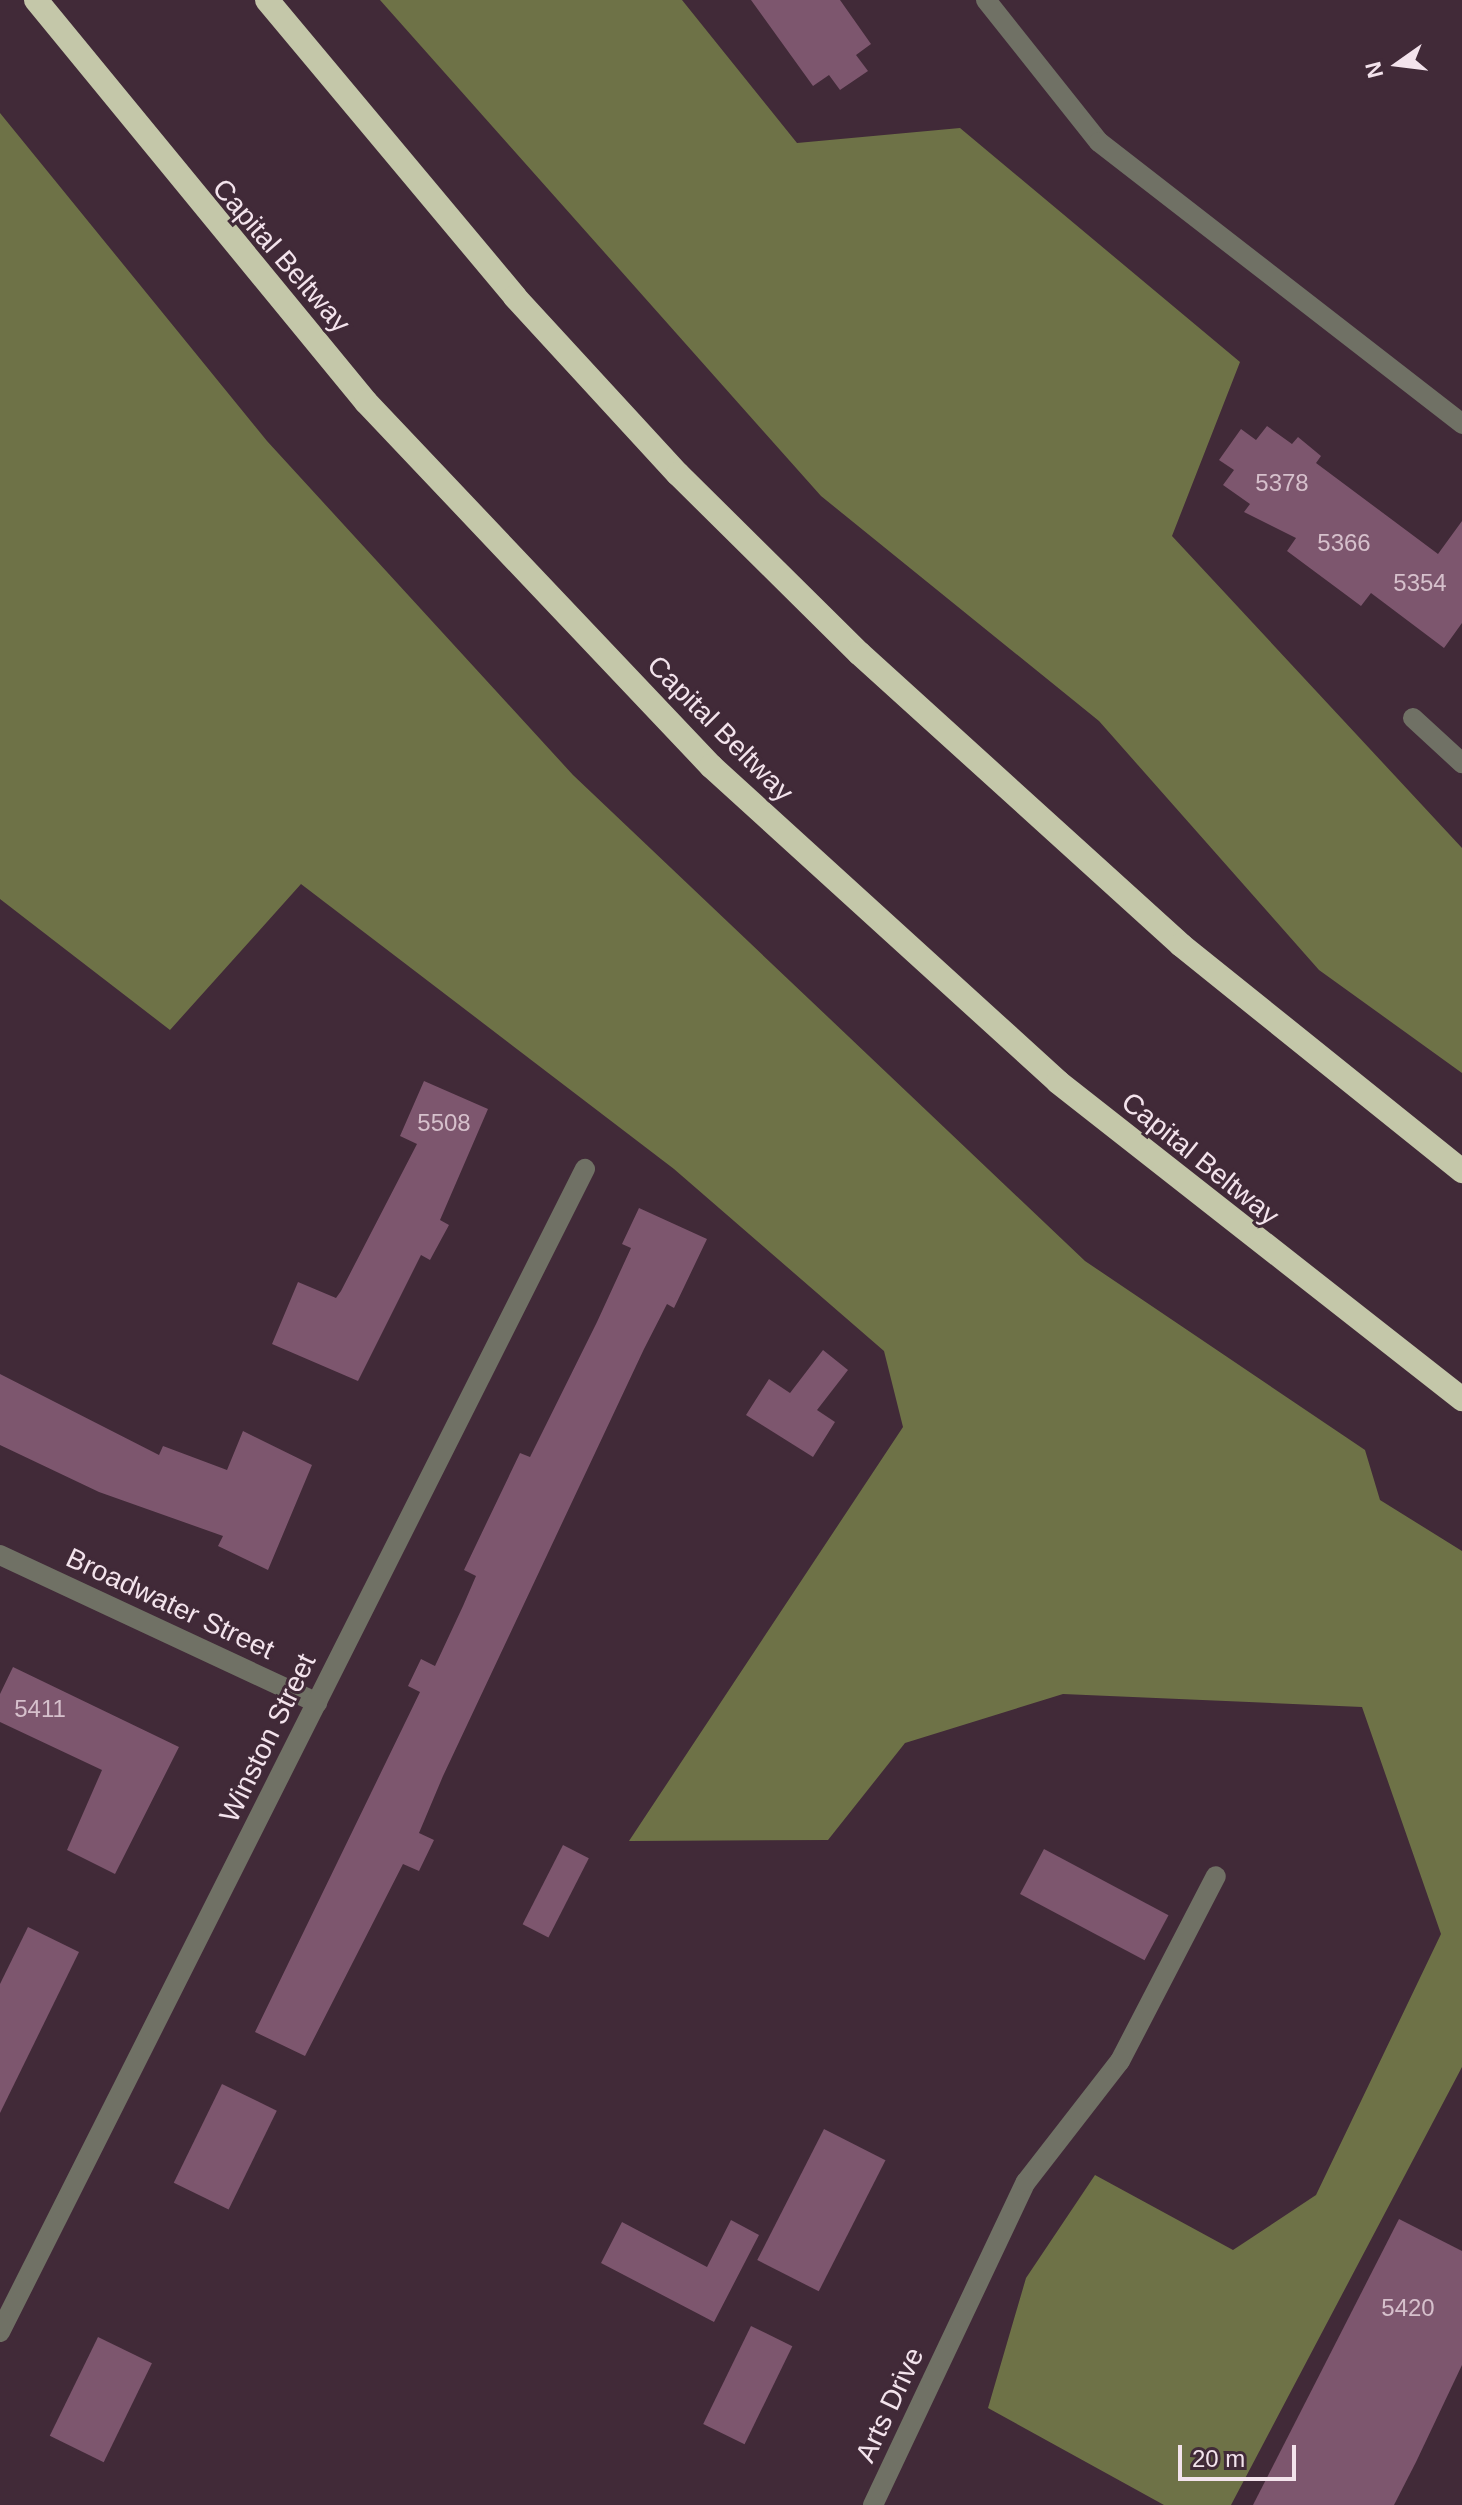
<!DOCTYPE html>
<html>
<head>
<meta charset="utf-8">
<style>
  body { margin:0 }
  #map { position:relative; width:1462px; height:2505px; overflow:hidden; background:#412a38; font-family:Helvetica,sans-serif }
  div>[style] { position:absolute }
  .forest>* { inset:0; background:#6e7247 }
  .building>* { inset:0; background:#7d566e; transform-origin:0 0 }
  .minor>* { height:20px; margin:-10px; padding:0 10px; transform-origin:10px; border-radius:10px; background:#707165 }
  .highway>* { height:24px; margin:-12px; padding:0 12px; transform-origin:12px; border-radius:12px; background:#c4c7a9 }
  span { translate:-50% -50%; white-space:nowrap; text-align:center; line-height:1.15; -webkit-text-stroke:6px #412a38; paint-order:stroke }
  .number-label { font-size:24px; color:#d6c0cc }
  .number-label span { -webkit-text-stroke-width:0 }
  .street-label { font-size:28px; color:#f3e3ec }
  .north { position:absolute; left:1358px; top:24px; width:80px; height:80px; -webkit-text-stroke:6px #412a38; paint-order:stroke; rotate:256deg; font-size:22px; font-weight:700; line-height:32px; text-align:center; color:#f3e3ec }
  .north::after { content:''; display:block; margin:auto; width:28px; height:36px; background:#f3e3ec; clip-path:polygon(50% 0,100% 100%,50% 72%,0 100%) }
  .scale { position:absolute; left:1178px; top:2445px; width:118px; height:36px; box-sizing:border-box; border:4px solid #f3e3ec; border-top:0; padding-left:10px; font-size:24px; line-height:28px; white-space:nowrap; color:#f3e3ec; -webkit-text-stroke:6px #412a38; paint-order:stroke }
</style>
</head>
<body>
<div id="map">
  <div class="forest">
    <i style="clip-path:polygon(380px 0,682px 0,797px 143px,960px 128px,1240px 362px,1172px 536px,1462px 848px,1462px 1073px,1319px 970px,1099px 721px,821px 496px)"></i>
    <i style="clip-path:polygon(0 113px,267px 441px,573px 775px,1085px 1261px,1365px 1450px,1380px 1500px,1462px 1551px,1462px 2067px,1231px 2505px,1164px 2505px,988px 2408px,1026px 2278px,1095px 2175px,1233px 2250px,1316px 2195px,1441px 1934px,1362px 1707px,1063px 1694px,905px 1743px,828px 1840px,629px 1841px,903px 1427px,884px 1351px,674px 1169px,301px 884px,170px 1030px,0 899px)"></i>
  </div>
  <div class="building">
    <i style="clip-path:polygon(751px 0,840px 0,871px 44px,856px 55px,868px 71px,840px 90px,829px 75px,813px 86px)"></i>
    <i style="clip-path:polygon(1267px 426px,1292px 444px,1298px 437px,1321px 456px,1316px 463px,1438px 554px,1462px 521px,1462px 623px,1444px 648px,1371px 593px,1361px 606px,1287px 551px,1296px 538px,1244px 512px,1250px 504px,1223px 485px,1234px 470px,1219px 460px,1241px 429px,1256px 440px)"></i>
    <i style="clip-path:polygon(424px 1081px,488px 1109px,440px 1220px,449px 1225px,430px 1260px,421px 1255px,358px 1381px,272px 1344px,298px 1282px,336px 1298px,341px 1291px,417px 1144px,400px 1136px)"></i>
    <i style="clip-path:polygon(639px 1208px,707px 1239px,674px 1308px,667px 1304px,644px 1349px,443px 1776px,419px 1833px,434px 1840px,419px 1871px,403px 1864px,305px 2056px,255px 2032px,420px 1692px,408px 1686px,421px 1659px,435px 1666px,463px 1606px,476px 1576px,464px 1570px,520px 1453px,530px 1457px,597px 1322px,631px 1248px,622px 1244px)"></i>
    <i style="clip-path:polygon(823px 1350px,848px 1370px,817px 1410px,835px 1422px,813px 1457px,746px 1415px,769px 1379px,790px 1393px)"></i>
    <i style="clip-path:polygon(0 1374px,159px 1455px,163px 1446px,227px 1470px,243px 1431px,312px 1465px,268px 1570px,218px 1546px,223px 1536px,99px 1492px,0 1445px)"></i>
    <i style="clip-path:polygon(13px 1667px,179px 1747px,115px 1874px,67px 1850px,102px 1770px,0 1722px,0 1694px)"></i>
    <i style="left:563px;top:1845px;width:29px;height:89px;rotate:27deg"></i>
    <i style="left:1044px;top:1849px;width:141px;height:51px;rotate:28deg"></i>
    <i style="clip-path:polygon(28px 1927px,79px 1952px,0 2113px,0 1984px)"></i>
    <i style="left:222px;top:2084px;width:61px;height:110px;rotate:26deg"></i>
    <i style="left:824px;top:2129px;width:69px;height:147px;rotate:27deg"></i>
    <i style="clip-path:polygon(1399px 2219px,1462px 2251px,1462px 2365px,1416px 2462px,1394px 2505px,1253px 2505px)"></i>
    <i style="clip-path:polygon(731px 2220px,759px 2235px,714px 2322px,601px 2263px,622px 2222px,707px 2267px)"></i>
    <i style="left:751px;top:2326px;width:46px;height:109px;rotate:26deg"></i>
    <i style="left:98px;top:2337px;width:60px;height:110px;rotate:26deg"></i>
  </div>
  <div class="minor">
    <i style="left:986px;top:0;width:181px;rotate:51.5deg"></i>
    <i style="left:1099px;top:142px;width:460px;rotate:37.8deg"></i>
    <i style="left:1413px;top:718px;width:67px;rotate:42.6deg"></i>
    <i style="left:0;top:1555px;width:350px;rotate:25deg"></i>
    <i style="left:0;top:2332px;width:1302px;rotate:-63.3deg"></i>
    <i style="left:873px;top:2505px;width:357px;rotate:-64.7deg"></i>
    <i style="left:1026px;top:2182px;width:153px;rotate:-52.2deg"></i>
    <i style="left:1120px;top:2061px;width:208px;rotate:-62.6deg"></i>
  </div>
  <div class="highway">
    <i style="left:36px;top:0;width:520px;rotate:50.62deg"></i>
    <i style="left:366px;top:402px;width:502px;rotate:46.54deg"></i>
    <i style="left:711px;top:766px;width:469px;rotate:42.3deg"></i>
    <i style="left:1058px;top:1082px;width:514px;rotate:38.12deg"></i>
    <i style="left:267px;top:0;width:387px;rotate:50.1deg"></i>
    <i style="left:515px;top:297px;width:241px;rotate:47.4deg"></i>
    <i style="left:678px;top:474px;width:255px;rotate:44.7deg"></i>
    <i style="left:859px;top:653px;width:435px;rotate:42.2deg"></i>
    <i style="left:1181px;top:945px;width:361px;rotate:38.8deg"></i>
  </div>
  <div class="number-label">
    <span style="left:1282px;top:483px">5378</span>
    <span style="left:1344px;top:543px">5366</span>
    <span style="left:1420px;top:583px">5354</span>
    <span style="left:444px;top:1123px">5508</span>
    <span style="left:40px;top:1709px">5411</span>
    <span style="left:1408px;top:2308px">5420</span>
  </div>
  <div class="street-label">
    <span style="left:281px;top:256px;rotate:49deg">Capital Beltway</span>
    <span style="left:720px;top:729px;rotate:45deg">Capital Beltway</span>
    <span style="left:1200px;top:1159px;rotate:39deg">Capital Beltway</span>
    <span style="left:170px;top:1604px;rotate:25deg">Broadwater Street</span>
    <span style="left:268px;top:1738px;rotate:-64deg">Winston Street</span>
    <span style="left:890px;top:2405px;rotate:-65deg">Arts Drive</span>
  </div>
  <div class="north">N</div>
  <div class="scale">20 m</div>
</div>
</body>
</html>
